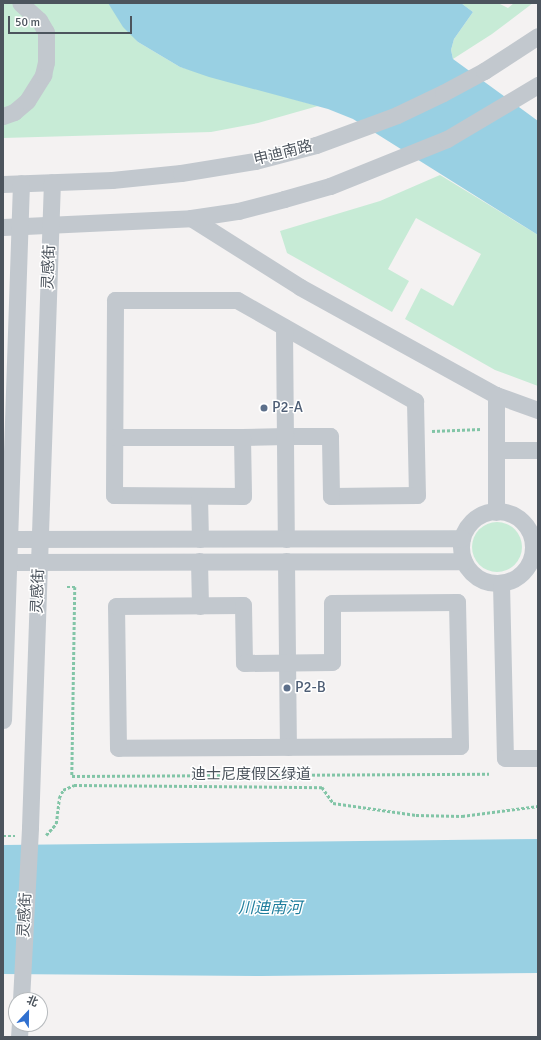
<!DOCTYPE html>
<html>
<head>
<meta charset="utf-8">
<style>
  body { margin:0 }
  #map { position:relative; width:541px; height:1040px; overflow:hidden; background:#f4f2f2; font-family:Signika,"Noto Sans SC",sans-serif }
  div>[style] { position:absolute }
  .green>* { inset:0; background:#c7ebd6 }
  .round { border-radius:50% }
  .water>* { inset:0; background:#99d0e3 }
  .path>* { height:2.5px; margin-top:-1.25px; transform-origin:0; background:repeating-linear-gradient(90deg,#82c5a7 0 3px,transparent 0 5px) }
  .minor>* { height:17px; margin:-8.5px; padding:0 8.5px; transform-origin:8.5px; border-radius:8.5px; background:#c2c8ce }
  .minor>.ring { margin:-8.5px; padding:0; box-sizing:content-box; background:none; border:17px solid #c2c8ce; border-radius:50% }
  .dots>* { width:11px; height:11px; translate:-50% -50%; box-sizing:border-box; border:2px solid #fff; border-radius:50% }
  span { translate:-50% -50%; white-space:nowrap; text-align:center; line-height:1.15; -webkit-text-stroke:3px #fff; paint-order:stroke }
  .street-label { font-size:15px; color:#4c545d }
  .service-label { font-size:15px; color:#4e5e75 }
  .left { translate:0 -50%; text-align:left }
  .water-label { font-size:16px; color:#1e7e9d; font-style:italic }
  .frame { position:absolute; inset:0; border:4px solid #4c545d; pointer-events:none }
  .north { position:absolute; left:8px; top:992px; width:40px; height:40px; box-sizing:border-box; background:#fff; border:1px solid #b7bbbe; border-radius:50%; rotate:22deg; font-size:11px; font-weight:700; line-height:16px; text-align:center; color:#4c545d }
  .north::after { content:''; display:block; margin:auto; width:14px; height:18px; background:#3070d0; clip-path:polygon(50% 0,100% 100%,50% 72%,0 100%) }
  .scale { position:absolute; left:8px; top:16px; width:124px; height:18px; box-sizing:border-box; border:2px solid #4c545d; border-top:0; padding-left:5px; font-size:12px; line-height:14px; white-space:nowrap; color:#4c545d; -webkit-text-stroke:3px #fff; paint-order:stroke }
</style>
</head>
<body>
<div id="map">
  <div class="green">
    <i style="clip-path:polygon(3px 3px,108px 3px,138px 42px,180px 67px,318px 106px,258px 123px,211px 132px,3px 138px)"></i>
    <i style="clip-path:polygon(461px 3px,498px 3px,508px 8px,514px 3px,533px 3px,492px 34px,453px 59px,451px 50px,454px 39px,473px 12px)"></i>
    <i style="clip-path:polygon(440px 175px,538px 235px,538px 386px,495px 370px,405px 319px,421px 288px,453px 306px,481px 254px,416px 218px,388px 269px,409px 281px,392px 312px,287px 253px,280px 231px,380px 201px)"></i>
    <i class="round" style="left:472px;top:522px;width:50px;height:50px"></i>
  </div>
  <div class="water">
    <i style="clip-path:polygon(108px 3px,461px 3px,473px 12px,454px 39px,451px 50px,453px 59px,538px 121px,538px 235px,353px 119px,328px 109px,209px 77px,180px 67px,138px 42px,123px 27px)"></i>
    <i style="clip-path:polygon(538px 839px,538px 973px,261px 976px,3px 974px,3px 845px)"></i>
  </div>
  <div class="path">
    <i style="left:432px;top:431px;width:49px;rotate:-2.3deg"></i>
    <i style="left:67px;top:587px;width:8px"></i>
    <i style="left:75px;top:587px;width:189px;rotate:90.9deg"></i>
    <i style="left:72px;top:776px;width:417px;rotate:-0.3deg"></i>
    <i style="left:46px;top:835px;width:15px;rotate:-48deg"></i>
    <i style="left:56px;top:824px;width:26px;rotate:-83deg"></i>
    <i style="left:59px;top:798px;width:9px;rotate:-63deg"></i>
    <i style="left:63px;top:790px;width:12px;rotate:-24deg"></i>
    <i style="left:74px;top:785px;width:248px;rotate:0.5deg"></i>
    <i style="left:322px;top:787px;width:19px;rotate:55deg"></i>
    <i style="left:333px;top:803px;width:84px;rotate:8.2deg"></i>
    <i style="left:416px;top:815px;width:46px;rotate:1.2deg"></i>
    <i style="left:462px;top:816px;width:77px;rotate:-7.5deg"></i>
    <i style="left:3px;top:836px;width:12px"></i>
  </div>
  <div class="minor">
    <i style="left:3px;top:116px;width:12px;rotate:-20deg"></i>
    <i style="left:14px;top:112px;width:17px;rotate:-40deg"></i>
    <i style="left:27px;top:101px;width:31px;rotate:-58deg"></i>
    <i style="left:43px;top:75px;width:13px;rotate:-77deg"></i>
    <i style="left:46px;top:62px;width:30px;rotate:-90deg"></i>
    <i style="left:46px;top:32px;width:14px;rotate:-120deg"></i>
    <i style="left:39px;top:20px;width:25px;rotate:-138deg"></i>
    <i style="left:3px;top:184px;width:109px;rotate:-2.1deg"></i>
    <i style="left:112px;top:180px;width:69px;rotate:-5.8deg"></i>
    <i style="left:181px;top:173px;width:75px;rotate:-9.2deg"></i>
    <i style="left:255px;top:161px;width:63px;rotate:-14.7deg"></i>
    <i style="left:316px;top:145px;width:86px;rotate:-20.3deg"></i>
    <i style="left:397px;top:115px;width:51px;rotate:-25.6deg"></i>
    <i style="left:443px;top:93px;width:47px;rotate:-28.2deg"></i>
    <i style="left:484px;top:71px;width:64px;rotate:-32.9deg"></i>
    <i style="left:191px;top:218px;width:129px;rotate:32.3deg"></i>
    <i style="left:300px;top:287px;width:224px;rotate:28.9deg"></i>
    <i style="left:496px;top:395px;width:45px;rotate:19.7deg"></i>
    <i style="left:3px;top:227px;width:188px;rotate:-2.7deg"></i>
    <i style="left:191px;top:218px;width:48px;rotate:-8.5deg"></i>
    <i style="left:238px;top:211px;width:48px;rotate:-14.6deg"></i>
    <i style="left:284px;top:199px;width:48px;rotate:-15.8deg"></i>
    <i style="left:330px;top:186px;width:126px;rotate:-21.9deg"></i>
    <i style="left:447px;top:139px;width:106px;rotate:-30.7deg"></i>
    <i style="left:115px;top:300px;width:122px"></i>
    <i style="left:237px;top:300px;width:205px;rotate:29.6deg"></i>
    <i style="left:415px;top:401px;width:94px;rotate:88.8deg"></i>
    <i style="left:417px;top:495px;width:86px;rotate:179.3deg"></i>
    <i style="left:331px;top:496px;width:60px;rotate:-91deg"></i>
    <i style="left:330px;top:436px;width:44px;rotate:180deg"></i>
    <i style="left:286px;top:436px;width:44px;rotate:178.7deg"></i>
    <i style="left:242px;top:437px;width:59px;rotate:89deg"></i>
    <i style="left:243px;top:496px;width:129px;rotate:-179.6deg"></i>
    <i style="left:114px;top:495px;width:195px;rotate:-89.7deg"></i>
    <i style="left:284px;top:327px;width:212px;rotate:89.5deg"></i>
    <i style="left:115px;top:437px;width:127px"></i>
    <i style="left:496px;top:450px;width:42px"></i>
    <i style="left:199px;top:496px;width:43px;rotate:88.7deg"></i>
    <i class="ring" style="left:461px;top:511px;width:55px;height:55px"></i>
    <i style="left:496px;top:512px;width:117px;rotate:-90deg"></i>
    <i style="left:11px;top:539px;width:451px;rotate:-0.1deg"></i>
    <i style="left:199px;top:561px;width:45px;rotate:88.7deg"></i>
    <i style="left:286px;top:561px;width:186px;rotate:89.4deg"></i>
    <i style="left:10px;top:562px;width:454px;rotate:-0.1deg"></i>
    <i style="left:501px;top:583px;width:175px;rotate:88.7deg"></i>
    <i style="left:505px;top:758px;width:33px"></i>
    <i style="left:457px;top:602px;width:144px;rotate:88.8deg"></i>
    <i style="left:460px;top:746px;width:342px;rotate:179.7deg"></i>
    <i style="left:118px;top:748px;width:142px;rotate:-90.8deg"></i>
    <i style="left:116px;top:606px;width:127px;rotate:-0.5deg"></i>
    <i style="left:243px;top:605px;width:58px;rotate:89deg"></i>
    <i style="left:244px;top:663px;width:88px;rotate:-0.7deg"></i>
    <i style="left:332px;top:662px;width:59px;rotate:-90deg"></i>
    <i style="left:332px;top:603px;width:125px;rotate:-0.5deg"></i>
    <i style="left:3px;top:720px;width:537px;rotate:-88.08deg"></i>
    <i style="left:21px;top:1000px;width:173px;rotate:-87deg"></i>
    <i style="left:30px;top:827px;width:645px;rotate:-88.05deg"></i>
    <i style="left:19px;top:1037px;width:13px;rotate:-86deg"></i>
  </div>
  <div class="dots">
    <i style="left:264px;top:408px;background:#5c6f8a"></i>
    <i style="left:287px;top:688px;background:#5c6f8a"></i>
  </div>
  <div class="street-label">
    <span style="left:283px;top:153px;rotate:-14deg">申迪南路</span>
    <span style="left:49px;top:267px;rotate:-88deg">灵感街</span>
    <span style="left:38px;top:591px;rotate:-88deg">灵感街</span>
    <span style="left:251px;top:775px">迪士尼度假区绿道</span>
    <span style="left:25px;top:915px;rotate:-87deg">灵感街</span>
  </div>
  <div class="service-label">
    <span class="left" style="left:272px;top:408px">P2-A</span>
    <span class="left" style="left:295px;top:688px">P2-B</span>
  </div>
  <div class="water-label">
    <span style="left:270px;top:908px">川迪南河</span>
  </div>
  <div class="frame"></div>
  <div class="north">北</div>
  <div class="scale">50 m</div>
</div>
</body>
</html>
